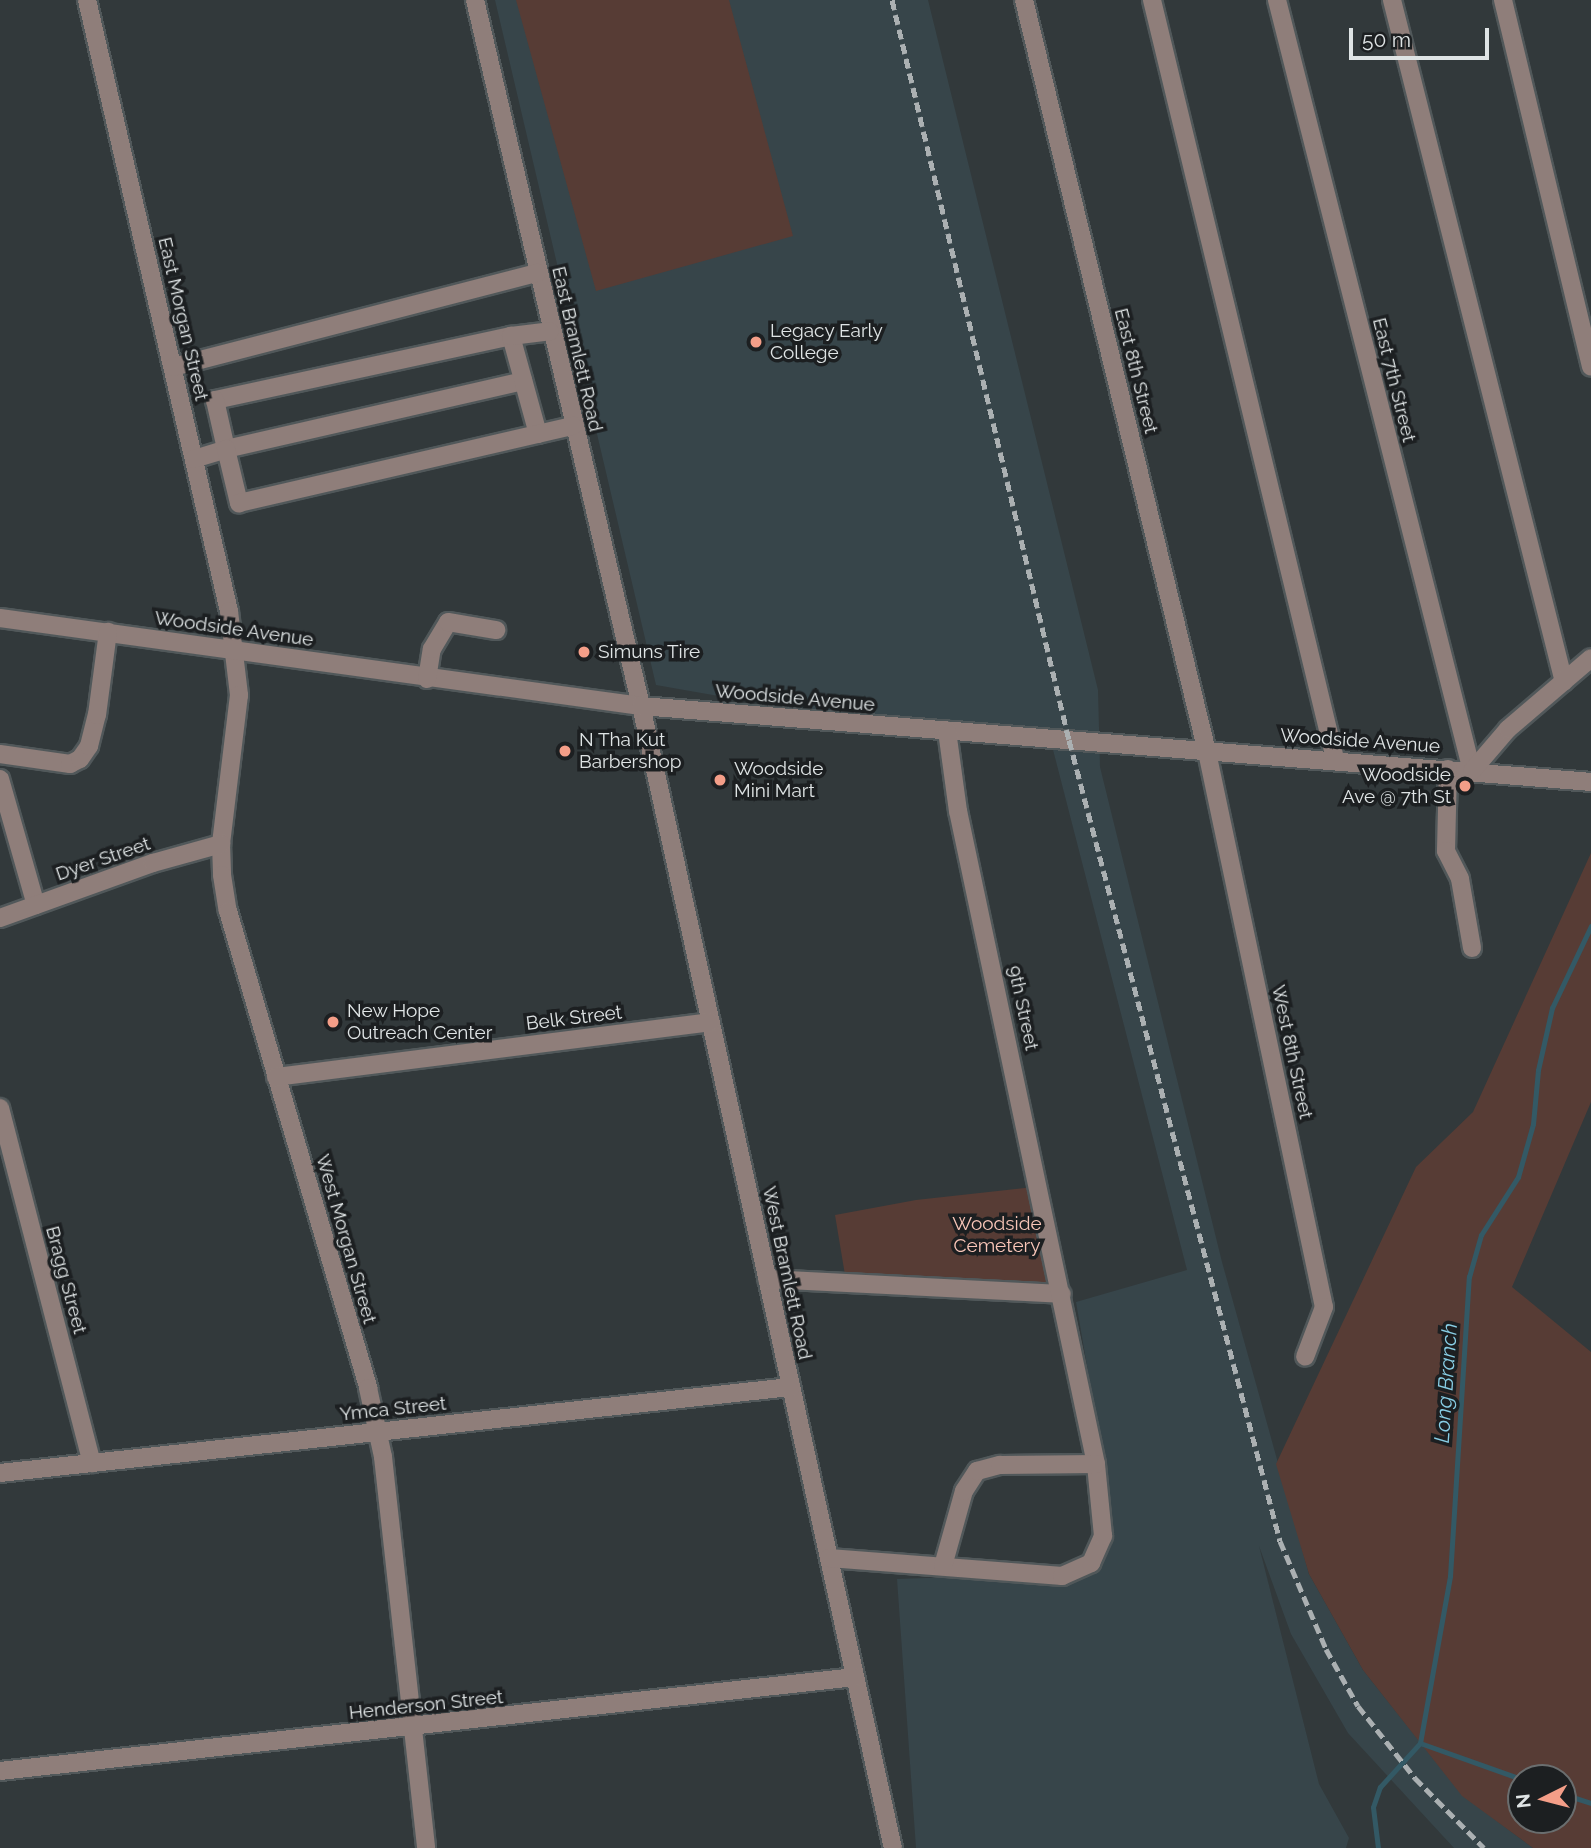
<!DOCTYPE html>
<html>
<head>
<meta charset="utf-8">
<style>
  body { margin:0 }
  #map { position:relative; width:1591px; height:1848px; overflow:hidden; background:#32393b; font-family:Raleway,sans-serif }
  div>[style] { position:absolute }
  .built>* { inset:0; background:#37454a }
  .green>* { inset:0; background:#573c35 }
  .stream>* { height:5px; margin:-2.5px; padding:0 2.5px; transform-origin:2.5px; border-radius:2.5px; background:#335965 }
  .roads { filter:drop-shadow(2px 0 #51585a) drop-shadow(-2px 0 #51585a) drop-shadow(0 2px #51585a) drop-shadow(0 -2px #51585a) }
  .minor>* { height:18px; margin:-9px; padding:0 9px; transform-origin:9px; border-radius:9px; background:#8f7e7a }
  .rail>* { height:5px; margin-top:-2.5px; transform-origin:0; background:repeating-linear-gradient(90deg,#abb0b2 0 10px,transparent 0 15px) }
  .dots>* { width:19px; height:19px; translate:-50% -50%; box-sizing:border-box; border:4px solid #1c1f21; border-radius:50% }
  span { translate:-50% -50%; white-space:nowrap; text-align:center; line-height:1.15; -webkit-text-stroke:7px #1c1f21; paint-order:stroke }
  .street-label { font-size:19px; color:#dfe4e5 }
  .poi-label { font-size:19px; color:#dfe4e5 }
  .left { translate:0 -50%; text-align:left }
  .right { translate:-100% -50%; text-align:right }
  .park-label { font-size:19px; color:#f9c6b8 }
  .water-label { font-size:21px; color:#88cee5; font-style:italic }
  .north { position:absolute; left:1507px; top:1764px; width:70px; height:70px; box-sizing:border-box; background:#1c1f21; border:2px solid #6a6e6f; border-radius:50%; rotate:264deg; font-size:19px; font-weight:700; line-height:28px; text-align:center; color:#dfe4e5 }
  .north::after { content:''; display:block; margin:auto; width:24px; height:32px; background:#f49e88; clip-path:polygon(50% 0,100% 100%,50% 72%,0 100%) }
  .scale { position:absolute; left:1349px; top:28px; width:140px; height:32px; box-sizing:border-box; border:4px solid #dfe4e5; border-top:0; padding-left:9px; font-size:21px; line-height:24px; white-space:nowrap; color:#dfe4e5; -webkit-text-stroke:5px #1c1f21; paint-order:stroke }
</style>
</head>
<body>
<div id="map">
  <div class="built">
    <i style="clip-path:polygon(495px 0,928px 0,1098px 690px,1100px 767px,1222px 1262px,1309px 1574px,1363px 1670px,1462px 1795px,1533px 1848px,1454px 1848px,1348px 1733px,1291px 1634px,1259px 1546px,1319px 1784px,1349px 1838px,1346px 1848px,916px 1848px,897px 1579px,1098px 1572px,1098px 1430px,1076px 1302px,1187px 1270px,1050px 738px,878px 724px,656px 685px)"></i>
  </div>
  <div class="green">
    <i style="clip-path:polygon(516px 0,729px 0,793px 236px,596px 291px)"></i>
    <i style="clip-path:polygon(evenodd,1591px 853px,1591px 1102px,1512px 1287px,1591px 1352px,1591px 1848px,1533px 1848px,1462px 1796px,1363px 1670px,1309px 1574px,1276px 1464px,1416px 1167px,1473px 1112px,1591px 853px,1521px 1778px,1563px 1778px,1563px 1820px,1521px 1820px,1521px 1778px)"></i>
    <i style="clip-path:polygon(1033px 1187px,1052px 1283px,845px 1275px,835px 1215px,916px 1200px)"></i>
  </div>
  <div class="stream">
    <i style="left:1420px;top:1743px;width:107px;rotate:19.6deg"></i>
    <i style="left:1563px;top:1794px;width:29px;rotate:18deg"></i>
    <i style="left:1378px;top:1848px;width:41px;rotate:-97deg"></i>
    <i style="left:1373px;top:1807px;width:21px;rotate:-71deg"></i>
    <i style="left:1380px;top:1787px;width:59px;rotate:-47.7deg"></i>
    <i style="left:1420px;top:1743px;width:170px;rotate:-79.8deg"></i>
    <i style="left:1450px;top:1576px;width:300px;rotate:-86.4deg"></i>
    <i style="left:1469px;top:1277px;width:44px;rotate:-74.1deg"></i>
    <i style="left:1481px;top:1235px;width:69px;rotate:-57.5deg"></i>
    <i style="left:1518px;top:1177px;width:55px;rotate:-74.2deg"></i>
    <i style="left:1533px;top:1124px;width:54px;rotate:-84.7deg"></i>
    <i style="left:1538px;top:1070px;width:64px;rotate:-77.3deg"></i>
    <i style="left:1552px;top:1008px;width:91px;rotate:-64.6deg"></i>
  </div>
  <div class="roads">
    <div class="minor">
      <i style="left:87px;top:0;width:627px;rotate:76.92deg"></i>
      <i style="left:229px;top:611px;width:85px;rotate:83.2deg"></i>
      <i style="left:239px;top:695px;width:150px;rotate:96.9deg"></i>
      <i style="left:221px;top:844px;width:31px;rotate:88deg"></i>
      <i style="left:222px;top:875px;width:36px;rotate:81deg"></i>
      <i style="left:228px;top:911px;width:497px;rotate:73.6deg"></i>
      <i style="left:368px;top:1388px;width:71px;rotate:77.7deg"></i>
      <i style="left:383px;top:1457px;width:393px;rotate:83.7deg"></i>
      <i style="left:475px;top:0;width:725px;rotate:76.77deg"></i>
      <i style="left:641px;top:706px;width:1169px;rotate:77.56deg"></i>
      <i style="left:1024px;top:0;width:774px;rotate:76.32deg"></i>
      <i style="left:1207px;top:752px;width:567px;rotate:78.1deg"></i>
      <i style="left:1324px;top:1307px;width:53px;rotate:110.8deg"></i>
      <i style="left:1152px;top:0;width:781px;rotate:76.44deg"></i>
      <i style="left:1277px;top:0;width:795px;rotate:75.81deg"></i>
      <i style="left:1392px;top:0;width:703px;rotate:75.85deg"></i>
      <i style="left:1503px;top:0;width:377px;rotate:76.5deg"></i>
      <i style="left:511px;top:336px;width:303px;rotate:167.8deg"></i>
      <i style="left:215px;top:400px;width:50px;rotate:77.3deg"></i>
      <i style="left:226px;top:449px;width:305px;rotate:-12.9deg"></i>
      <i style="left:173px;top:367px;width:376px;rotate:-14.5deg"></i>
      <i style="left:538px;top:434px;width:102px;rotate:-105.4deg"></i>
      <i style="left:511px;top:336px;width:39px;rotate:-7deg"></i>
      <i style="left:194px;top:459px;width:34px;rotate:-17deg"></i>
      <i style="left:226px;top:449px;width:56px;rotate:76.5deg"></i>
      <i style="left:239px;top:503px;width:343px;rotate:-13deg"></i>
      <i style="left:0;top:618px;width:647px;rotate:7.82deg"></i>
      <i style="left:641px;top:706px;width:953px;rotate:4.57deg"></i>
      <i style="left:427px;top:679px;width:30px;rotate:-81deg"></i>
      <i style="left:432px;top:649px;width:31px;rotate:-59deg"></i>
      <i style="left:448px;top:622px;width:49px;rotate:9.5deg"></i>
      <i style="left:0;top:754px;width:71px;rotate:8.1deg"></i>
      <i style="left:70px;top:764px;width:11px;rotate:-27deg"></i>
      <i style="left:80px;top:759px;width:16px;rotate:-55deg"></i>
      <i style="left:89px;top:746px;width:32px;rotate:-76deg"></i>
      <i style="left:97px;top:715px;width:84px;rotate:-82.5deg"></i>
      <i style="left:1448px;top:769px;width:82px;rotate:91.4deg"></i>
      <i style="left:1446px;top:851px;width:31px;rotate:63deg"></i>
      <i style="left:1460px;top:879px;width:70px;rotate:80.1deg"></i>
      <i style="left:1472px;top:771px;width:55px;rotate:-49.4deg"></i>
      <i style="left:1508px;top:729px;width:109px;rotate:-40.5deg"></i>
      <i style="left:0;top:779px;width:131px;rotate:74.1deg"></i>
      <i style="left:0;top:918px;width:163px;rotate:-19.8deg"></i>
      <i style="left:153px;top:863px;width:71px;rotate:-15.6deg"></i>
      <i style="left:276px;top:1077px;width:438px;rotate:-7.2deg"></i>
      <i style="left:0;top:1108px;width:367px;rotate:75.5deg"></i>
      <i style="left:767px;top:1279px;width:295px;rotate:2.9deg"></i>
      <i style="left:0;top:1473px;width:796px;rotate:-6.21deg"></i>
      <i style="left:829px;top:1558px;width:234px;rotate:4.4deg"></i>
      <i style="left:1062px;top:1576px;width:32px;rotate:-24deg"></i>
      <i style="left:1091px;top:1563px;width:30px;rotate:-66deg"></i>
      <i style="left:1103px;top:1536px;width:72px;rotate:-95.6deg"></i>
      <i style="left:1096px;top:1464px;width:667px;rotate:-101.93deg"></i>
      <i style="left:958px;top:811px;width:81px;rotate:-97.8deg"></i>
      <i style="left:943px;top:1566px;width:78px;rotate:-74.4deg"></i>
      <i style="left:964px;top:1491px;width:24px;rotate:-57deg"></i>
      <i style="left:977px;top:1471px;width:24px;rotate:-15deg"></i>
      <i style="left:1000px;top:1465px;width:96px;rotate:-0.6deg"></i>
      <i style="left:0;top:1771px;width:860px;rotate:-6.27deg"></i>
    </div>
  </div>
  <div class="rail">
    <i style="left:892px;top:0;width:761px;rotate:76.55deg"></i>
    <i style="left:1069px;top:740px;width:828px;rotate:75.24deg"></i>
    <i style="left:1280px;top:1541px;width:117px;rotate:66.9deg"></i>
    <i style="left:1326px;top:1649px;width:65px;rotate:60.7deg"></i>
    <i style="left:1358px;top:1706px;width:92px;rotate:51.6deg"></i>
    <i style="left:1415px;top:1778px;width:98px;rotate:45.4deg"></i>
  </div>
  <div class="dots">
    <i style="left:756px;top:342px;background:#f49e88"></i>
    <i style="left:584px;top:652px;background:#f49e88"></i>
    <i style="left:565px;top:751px;background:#f49e88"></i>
    <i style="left:720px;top:780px;background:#f49e88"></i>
    <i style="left:1465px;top:786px;background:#f49e88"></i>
    <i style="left:333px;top:1022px;background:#f49e88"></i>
  </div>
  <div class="street-label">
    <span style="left:183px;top:319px;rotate:77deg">East Morgan Street</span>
    <span style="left:577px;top:349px;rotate:77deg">East Bramlett Road</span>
    <span style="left:1136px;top:371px;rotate:76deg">East 8th Street</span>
    <span style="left:1394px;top:380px;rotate:76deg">East 7th Street</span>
    <span style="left:234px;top:629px;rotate:8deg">Woodside Avenue</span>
    <span style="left:795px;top:698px;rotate:5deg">Woodside Avenue</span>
    <span style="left:1360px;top:741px;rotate:4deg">Woodside Avenue</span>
    <span style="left:103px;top:859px;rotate:-19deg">Dyer Street</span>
    <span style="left:1023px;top:1008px;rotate:78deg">9th Street</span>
    <span style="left:574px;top:1018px;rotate:-7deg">Belk Street</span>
    <span style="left:1292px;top:1052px;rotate:78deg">West 8th Street</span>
    <span style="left:346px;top:1239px;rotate:74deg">West Morgan Street</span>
    <span style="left:787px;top:1273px;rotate:78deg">West Bramlett Road</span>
    <span style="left:66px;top:1280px;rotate:75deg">Bragg Street</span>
    <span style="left:393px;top:1409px;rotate:-6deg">Ymca Street</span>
    <span style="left:426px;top:1705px;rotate:-6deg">Henderson Street</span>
  </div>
  <div class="poi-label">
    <span class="left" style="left:770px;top:342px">Legacy Early<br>College</span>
    <span class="left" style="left:598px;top:652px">Simuns Tire</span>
    <span class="left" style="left:579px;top:751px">N Tha Kut<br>Barbershop</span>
    <span class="left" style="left:734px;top:780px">Woodside<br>Mini Mart</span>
    <span class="right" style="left:1451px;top:786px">Woodside<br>Ave @ 7th St</span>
    <span class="left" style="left:347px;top:1022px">New Hope<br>Outreach Center</span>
  </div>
  <div class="park-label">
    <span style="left:997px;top:1235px">Woodside<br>Cemetery</span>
  </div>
  <div class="water-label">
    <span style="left:1446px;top:1383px;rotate:-86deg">Long Branch</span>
  </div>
  <div class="north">N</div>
  <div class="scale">50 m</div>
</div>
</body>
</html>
